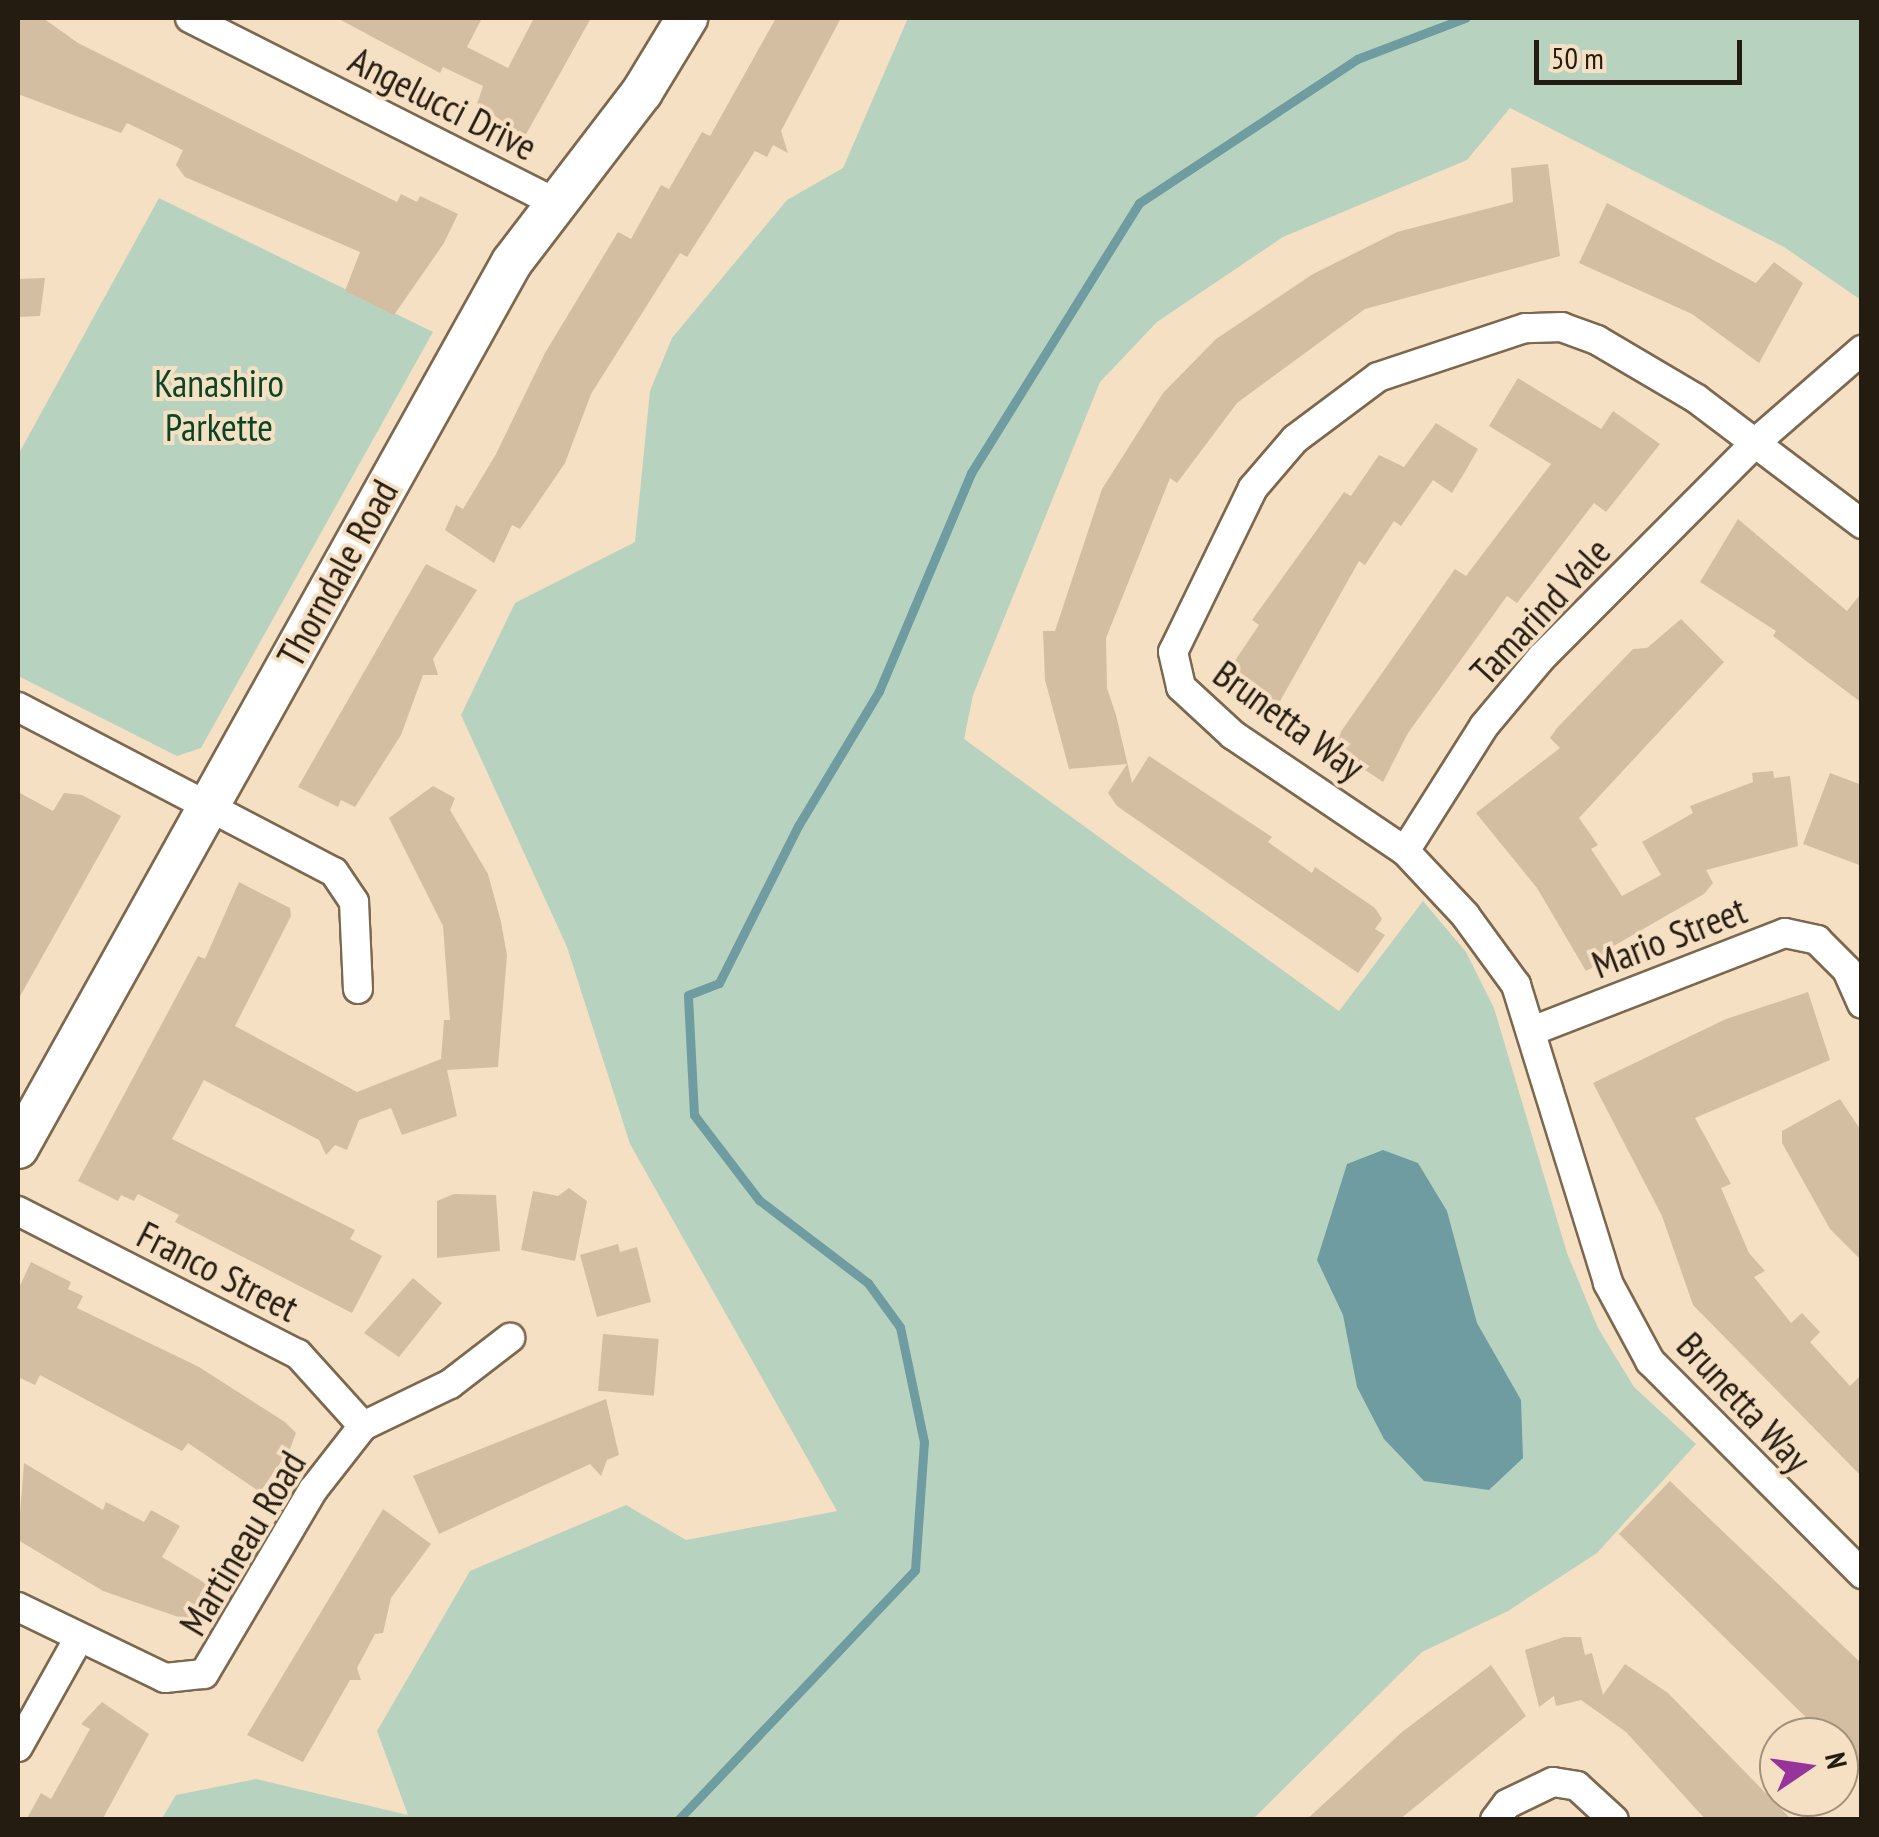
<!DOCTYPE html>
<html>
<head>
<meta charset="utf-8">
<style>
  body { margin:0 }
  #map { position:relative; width:1879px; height:1837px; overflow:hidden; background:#f6e0c4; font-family:"PT Sans Narrow",sans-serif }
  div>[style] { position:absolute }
  .green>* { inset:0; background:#b8d2c0 }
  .water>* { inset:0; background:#6f9ca1 }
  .stream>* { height:9px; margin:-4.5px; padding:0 4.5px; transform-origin:4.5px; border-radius:4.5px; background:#6f9ca1 }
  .building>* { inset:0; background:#d3bea2; transform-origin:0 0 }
  .roads { filter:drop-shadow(2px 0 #7b684f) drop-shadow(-2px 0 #7b684f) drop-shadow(0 2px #7b684f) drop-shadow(0 -2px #7b684f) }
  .street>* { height:28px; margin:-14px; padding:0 14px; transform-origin:14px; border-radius:14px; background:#fff }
  .secondary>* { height:40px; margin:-20px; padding:0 20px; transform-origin:20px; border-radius:20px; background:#fff }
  span { translate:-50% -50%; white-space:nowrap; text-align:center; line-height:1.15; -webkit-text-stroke:8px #f6e0c4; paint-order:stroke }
  .street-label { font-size:38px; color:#241c11 }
  .park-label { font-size:38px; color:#094627 }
  .frame { position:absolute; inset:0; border:20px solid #241c11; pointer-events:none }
  .north { position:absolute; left:1759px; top:1717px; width:100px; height:100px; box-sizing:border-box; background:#f6e0c4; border:2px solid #a2927c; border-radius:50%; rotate:77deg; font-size:28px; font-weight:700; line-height:40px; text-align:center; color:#241c11 }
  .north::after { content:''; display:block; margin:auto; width:35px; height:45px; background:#96349b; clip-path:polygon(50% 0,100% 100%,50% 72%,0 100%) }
  .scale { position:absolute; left:1534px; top:40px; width:208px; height:45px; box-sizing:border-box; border:5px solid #241c11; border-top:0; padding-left:12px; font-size:30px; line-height:35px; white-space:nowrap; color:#241c11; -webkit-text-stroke:8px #f6e0c4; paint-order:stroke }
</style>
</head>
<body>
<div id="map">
  <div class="green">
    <i style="clip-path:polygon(908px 18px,1861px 18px,1861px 300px,1784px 247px,1510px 108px,1467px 160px,1283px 237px,1157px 322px,1100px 382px,973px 695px,964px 739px,1339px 1011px,1423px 901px,1466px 952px,1494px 1008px,1567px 1253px,1598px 1328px,1634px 1387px,1696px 1444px,1597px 1553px,1508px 1611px,1422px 1652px,1253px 1819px,161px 1820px,176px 1795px,256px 1779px,408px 1815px,377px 1731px,470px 1571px,626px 1505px,686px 1540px,837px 1511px,630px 1144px,567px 947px,461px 715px,515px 603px,635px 542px,650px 391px,672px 338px,787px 200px,843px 168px)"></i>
    <i style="clip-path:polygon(159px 198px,433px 332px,201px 748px,177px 756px,18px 676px,18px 455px)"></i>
  </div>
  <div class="water">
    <i style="clip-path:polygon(1383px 1150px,1418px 1163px,1447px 1211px,1477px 1323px,1521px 1400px,1523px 1458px,1489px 1490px,1424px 1481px,1384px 1439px,1357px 1387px,1343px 1315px,1317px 1260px,1347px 1164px)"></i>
  </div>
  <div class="stream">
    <i style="left:678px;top:1820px;width:344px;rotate:-46.5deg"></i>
    <i style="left:915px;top:1570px;width:128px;rotate:-86deg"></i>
    <i style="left:924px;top:1442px;width:117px;rotate:-101.8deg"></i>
    <i style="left:900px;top:1327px;width:54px;rotate:-126deg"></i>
    <i style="left:868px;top:1283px;width:137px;rotate:-142.7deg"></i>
    <i style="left:759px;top:1200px;width:107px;rotate:-127.4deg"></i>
    <i style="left:694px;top:1115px;width:120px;rotate:-92.9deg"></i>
    <i style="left:688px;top:995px;width:33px;rotate:-21deg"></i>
    <i style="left:719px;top:983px;width:176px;rotate:-63.3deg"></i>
    <i style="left:798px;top:826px;width:157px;rotate:-59deg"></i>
    <i style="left:879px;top:691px;width:237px;rotate:-67.1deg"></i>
    <i style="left:971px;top:473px;width:318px;rotate:-58.1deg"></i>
    <i style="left:1139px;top:203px;width:261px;rotate:-33.4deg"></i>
    <i style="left:1357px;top:59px;width:116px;rotate:-20.8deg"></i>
  </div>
  <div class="building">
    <i style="clip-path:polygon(18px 18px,43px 18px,78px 43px,397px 202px,401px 194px,417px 202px,420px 196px,458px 214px,444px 243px,394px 315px,345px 291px,360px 252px,185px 177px,176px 165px,183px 150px,127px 123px,121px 133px,18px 94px)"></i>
    <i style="clip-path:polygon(337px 18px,482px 18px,467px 47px,508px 68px,534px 18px,591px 18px,525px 136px,477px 104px,483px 86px,443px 67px,440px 73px)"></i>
    <i style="clip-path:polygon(776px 18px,841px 18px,781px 131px,788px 153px,773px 145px,767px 157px,755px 151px,687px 257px,680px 253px,591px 394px,565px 463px,520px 529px,512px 525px,494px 563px,445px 530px,456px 505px,463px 509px,496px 454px,545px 353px,618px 232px,631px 239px,661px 185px,669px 189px,702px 132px,710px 136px)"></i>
    <i style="clip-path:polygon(1548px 164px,1560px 256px,1365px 309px,1237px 403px,1177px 483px,1170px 478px,1106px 638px,1107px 688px,1116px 715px,1132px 783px,1149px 756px,1272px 837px,1268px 842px,1312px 873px,1315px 867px,1375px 908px,1382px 919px,1375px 929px,1385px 935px,1358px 973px,1117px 806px,1108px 793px,1127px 764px,1069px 769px,1045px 680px,1043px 631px,1055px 631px,1102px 489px,1163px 393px,1216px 339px,1313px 274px,1397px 232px,1513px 202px,1511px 168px)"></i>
    <i style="clip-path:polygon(1607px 203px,1756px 283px,1774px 262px,1803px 283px,1759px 363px,1692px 314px,1579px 263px)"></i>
    <i style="clip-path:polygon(45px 278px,40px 316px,18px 317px,18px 279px)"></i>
    <i style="clip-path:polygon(1518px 378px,1601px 429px,1613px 411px,1660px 444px,1606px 512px,1594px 503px,1517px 603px,1507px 596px,1408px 733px,1383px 782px,1346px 757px,1336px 743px,1342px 730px,1455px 569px,1466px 576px,1551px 464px,1489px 426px)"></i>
    <i style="clip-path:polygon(1436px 423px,1478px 449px,1466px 470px,1452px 493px,1433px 480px,1401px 526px,1394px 521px,1365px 565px,1359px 561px,1279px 703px,1226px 674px,1259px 625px,1252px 620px,1344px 492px,1351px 496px,1379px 455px,1404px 467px)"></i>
    <i style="clip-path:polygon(1738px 519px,1847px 611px,1862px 592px,1862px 703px,1773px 636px,1776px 631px,1700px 582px)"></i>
    <i style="clip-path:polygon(426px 564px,477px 590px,433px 659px,438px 675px,423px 675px,401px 735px,355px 807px,341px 800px,338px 807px,298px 787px)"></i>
    <i style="clip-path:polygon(1681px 619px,1724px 662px,1579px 818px,1598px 845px,1591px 849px,1622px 896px,1661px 875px,1642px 842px,1693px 813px,1690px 806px,1753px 782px,1752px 773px,1773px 771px,1774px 778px,1790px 776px,1798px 846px,1706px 870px,1713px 883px,1704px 894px,1605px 951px,1609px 958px,1586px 971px,1537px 888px,1476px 813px,1560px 748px,1550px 738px,1557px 728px,1633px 649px,1647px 648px)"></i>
    <i style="clip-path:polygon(1830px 773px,1862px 785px,1862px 866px,1803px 844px)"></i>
    <i style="clip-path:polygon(433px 786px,455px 798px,450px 810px,488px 874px,501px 922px,507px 955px,498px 1067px,447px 1070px,457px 1116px,402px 1135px,391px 1108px,359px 1120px,347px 1150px,335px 1145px,326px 1155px,319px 1140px,204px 1080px,172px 1139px,355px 1230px,350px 1239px,382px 1256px,352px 1313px,175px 1222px,179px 1215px,138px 1194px,134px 1201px,121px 1195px,118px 1201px,78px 1181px,198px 956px,205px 959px,239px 882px,290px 908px,291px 916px,235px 1026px,357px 1092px,441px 1059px,444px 1020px,450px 1020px,443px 926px,389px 818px)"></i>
    <i style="clip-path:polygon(18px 792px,53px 811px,64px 793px,82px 795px,121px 816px,18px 1000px)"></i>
    <i style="clip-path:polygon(1808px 992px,1830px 1060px,1695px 1118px,1731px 1184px,1721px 1188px,1749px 1253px,1765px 1271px,1754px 1277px,1791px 1323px,1802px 1313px,1820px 1332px,1810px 1342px,1850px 1386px,1862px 1374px,1862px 1477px,1693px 1305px,1662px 1216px,1593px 1083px,1726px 1019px)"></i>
    <i style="clip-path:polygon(1840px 1099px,1862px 1132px,1862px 1261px,1830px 1229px,1782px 1143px,1782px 1131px)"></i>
    <i style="clip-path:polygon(569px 1188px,587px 1201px,575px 1261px,521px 1250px,533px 1191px,558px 1196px)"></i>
    <i style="clip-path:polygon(454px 1194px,496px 1195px,500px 1251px,437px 1258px,437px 1201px)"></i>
    <i style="clip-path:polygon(618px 1244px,620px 1252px,637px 1247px,651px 1302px,597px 1317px,580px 1255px)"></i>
    <i style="clip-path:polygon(31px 1262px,71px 1282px,68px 1289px,83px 1296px,77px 1308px,199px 1367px,285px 1422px,296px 1433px,290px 1449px,260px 1492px,188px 1443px,182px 1451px,40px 1375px,35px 1385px,18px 1377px,18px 1290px)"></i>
    <i style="clip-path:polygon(413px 1278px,442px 1303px,399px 1357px,364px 1333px)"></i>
    <i style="left:603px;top:1334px;width:56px;height:57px;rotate:5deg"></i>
    <i style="clip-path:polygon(606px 1399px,619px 1455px,607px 1460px,601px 1476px,590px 1464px,439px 1534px,413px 1476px)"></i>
    <i style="clip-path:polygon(24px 1463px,103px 1510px,106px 1502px,144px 1522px,151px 1510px,180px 1526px,162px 1557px,210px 1586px,190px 1621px,103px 1591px,18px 1540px)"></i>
    <i style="clip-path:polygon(1670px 1481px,1862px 1664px,1862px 1768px,1839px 1737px,1824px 1735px,1619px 1534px)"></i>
    <i style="clip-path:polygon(383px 1509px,431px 1544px,391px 1598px,383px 1633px,375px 1634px,357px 1668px,361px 1680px,350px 1680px,303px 1762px,247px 1735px)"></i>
    <i style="clip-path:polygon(1564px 1637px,1581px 1637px,1585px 1655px,1592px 1653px,1603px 1695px,1625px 1664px,1668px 1693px,1792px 1820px,1706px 1820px,1626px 1732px,1581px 1700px,1556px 1706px,1554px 1696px,1539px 1707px,1525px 1650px)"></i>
    <i style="clip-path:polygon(1491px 1665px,1526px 1716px,1399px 1820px,1306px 1820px,1402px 1732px)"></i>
    <i style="clip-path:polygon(102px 1702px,149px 1734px,102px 1820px,26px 1820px,41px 1793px,51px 1799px,90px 1729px,81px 1724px)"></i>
  </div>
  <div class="roads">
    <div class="street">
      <i style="left:190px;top:18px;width:409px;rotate:26.8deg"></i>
      <i style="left:1862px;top:524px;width:207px;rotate:-142.9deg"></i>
      <i style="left:1697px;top:399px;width:116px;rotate:-149.5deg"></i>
      <i style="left:1597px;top:340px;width:37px;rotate:-160deg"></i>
      <i style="left:1562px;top:327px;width:37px;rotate:178deg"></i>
      <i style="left:1525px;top:328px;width:155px;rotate:161.6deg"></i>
      <i style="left:1378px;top:377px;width:104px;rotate:143.2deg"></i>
      <i style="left:1295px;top:439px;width:65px;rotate:130.6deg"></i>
      <i style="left:1253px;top:488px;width:182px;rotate:116deg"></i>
      <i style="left:1173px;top:652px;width:36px;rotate:77deg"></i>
      <i style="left:1181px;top:687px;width:71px;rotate:42.7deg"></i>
      <i style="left:1233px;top:735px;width:207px;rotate:34deg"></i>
      <i style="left:1405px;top:851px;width:88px;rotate:46.8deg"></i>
      <i style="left:1465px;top:915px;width:87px;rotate:53.9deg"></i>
      <i style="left:1516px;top:985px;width:312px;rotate:72.8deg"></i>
      <i style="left:1608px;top:1283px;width:89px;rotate:61.7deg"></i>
      <i style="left:1650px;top:1361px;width:301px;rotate:45.1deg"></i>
      <i style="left:18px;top:707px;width:356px;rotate:27.6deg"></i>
      <i style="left:334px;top:872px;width:36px;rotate:56deg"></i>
      <i style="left:354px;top:902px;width:87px;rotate:87.4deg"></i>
      <i style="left:1405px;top:851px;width:148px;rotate:-57.7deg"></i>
      <i style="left:1484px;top:726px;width:90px;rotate:-50deg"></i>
      <i style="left:1542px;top:657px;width:302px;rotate:-45.1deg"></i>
      <i style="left:1755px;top:443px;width:142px;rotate:-41deg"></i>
      <i style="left:1532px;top:1031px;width:271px;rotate:-21.2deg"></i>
      <i style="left:1785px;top:933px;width:33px;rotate:12deg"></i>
      <i style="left:1817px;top:940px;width:42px;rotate:45deg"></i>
      <i style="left:1847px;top:970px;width:37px;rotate:66deg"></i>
      <i style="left:18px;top:1211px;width:314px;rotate:27.1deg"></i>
      <i style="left:298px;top:1354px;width:97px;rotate:47.9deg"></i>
      <i style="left:18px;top:1607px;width:163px;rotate:25.8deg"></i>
      <i style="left:165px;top:1678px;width:39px;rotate:-6deg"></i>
      <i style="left:204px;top:1674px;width:214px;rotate:-59.4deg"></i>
      <i style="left:313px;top:1490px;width:81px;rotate:-52deg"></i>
      <i style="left:363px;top:1426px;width:97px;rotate:-25.8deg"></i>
      <i style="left:450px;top:1384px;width:76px;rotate:-37.5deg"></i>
      <i style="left:18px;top:1747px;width:125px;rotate:-60.8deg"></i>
      <i style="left:1495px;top:1820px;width:20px;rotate:-53deg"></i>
      <i style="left:1507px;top:1804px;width:51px;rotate:-25.6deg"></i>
      <i style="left:1553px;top:1782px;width:24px;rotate:9deg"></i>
      <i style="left:1577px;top:1786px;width:50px;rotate:42.6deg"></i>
    </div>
    <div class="secondary">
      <i style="left:18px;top:1148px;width:1014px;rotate:-60.86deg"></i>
      <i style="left:512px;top:262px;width:214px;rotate:-52.6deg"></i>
      <i style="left:642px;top:92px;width:87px;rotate:-58.7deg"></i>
    </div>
  </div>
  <div class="street-label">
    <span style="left:443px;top:103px;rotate:27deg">Angelucci Drive</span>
    <span style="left:337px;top:573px;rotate:-61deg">Thorndale Road</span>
    <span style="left:1540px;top:611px;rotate:-47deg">Tamarind Vale</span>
    <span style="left:1289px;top:720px;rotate:36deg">Brunetta Way</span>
    <span style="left:1669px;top:937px;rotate:-21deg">Mario Street</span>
    <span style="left:218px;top:1271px;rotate:27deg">Franco Street</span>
    <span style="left:1744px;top:1402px;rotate:47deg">Brunetta Way</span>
    <span style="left:242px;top:1543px;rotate:-59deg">Martineau Road</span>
  </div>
  <div class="park-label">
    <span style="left:219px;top:405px">Kanashiro<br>Parkette</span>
  </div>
  <div class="frame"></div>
  <div class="north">N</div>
  <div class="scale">50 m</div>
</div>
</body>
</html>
